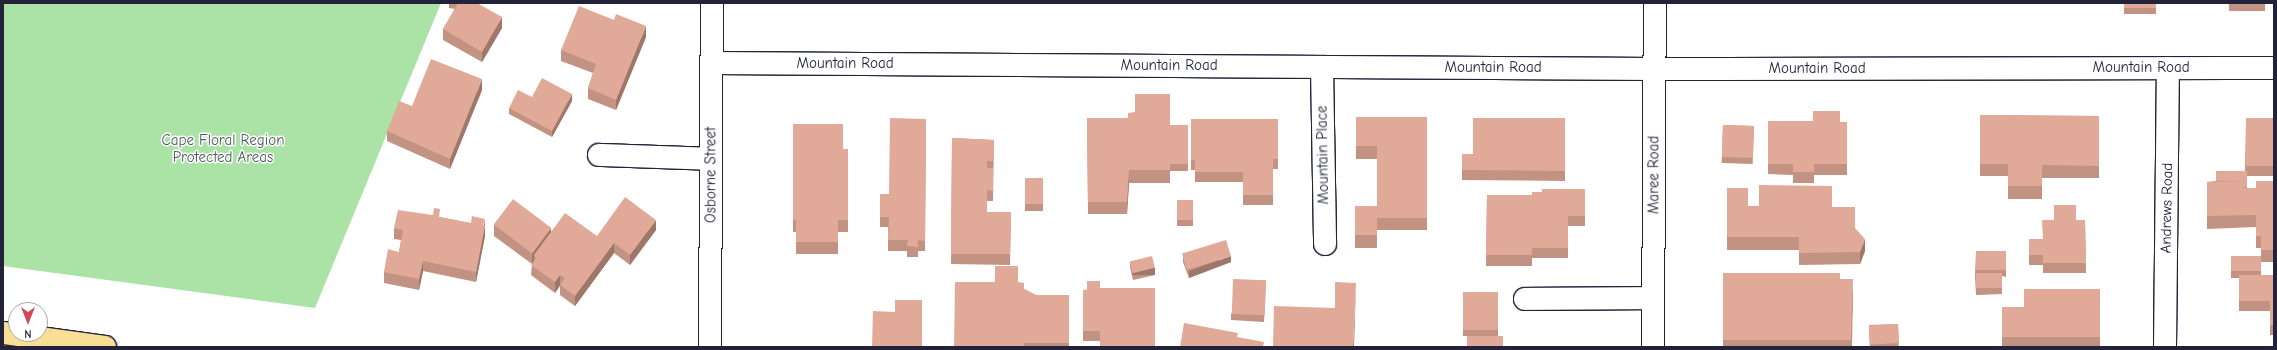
<!DOCTYPE html>
<html>
<head>
<meta charset="utf-8">
<style>
  body { margin:0 }
  #map { position:relative; width:2277px; height:350px; overflow:hidden; background:#fff; font-family:"Comic Neue",sans-serif }
  div>[style] { position:absolute }
  .green>* { inset:0; background:#abe2a5 }
  .roads { filter:drop-shadow(1px 0 #22223b) drop-shadow(-1px 0 #22223b) drop-shadow(0 1px #22223b) drop-shadow(0 -1px #22223b) }
  .minor>* { height:22px; margin:-11px; padding:0 11px; transform-origin:11px; border-radius:11px; background:#fff }
  .major>* { height:22px; margin:-11px; padding:0 11px; transform-origin:11px; border-radius:11px; background:#f9df96 }
  .wall>* { inset:0; background:#c29283; transform-origin:0 0 }
  .shaded-wall>* { inset:0; background:#9e776a; transform-origin:0 0 }
  .building>* { inset:0; background:#e1aa98; transform-origin:0 0 }
  span { translate:-50% -50%; white-space:nowrap; text-align:center; line-height:1.15; -webkit-text-stroke:3px #fff; paint-order:stroke }
  .street-label { font-size:15px; color:#22223b }
  .park-label { font-size:15px; color:#4b5c5b }
  .frame { position:absolute; inset:0; border:4px solid #22223b; pointer-events:none }
  .north { position:absolute; left:8px; top:302px; width:40px; height:40px; box-sizing:border-box; background:#fff; border:1px solid #a7a7b1; border-radius:50%; rotate:180deg; font-size:11px; font-weight:700; line-height:16px; text-align:center; color:#22223b }
  .north::after { content:''; display:block; margin:auto; width:14px; height:18px; background:#d1495b; clip-path:polygon(50% 0,100% 100%,50% 72%,0 100%) }
</style>
</head>
<body>
<div id="map">
  <div class="green">
    <i style="clip-path:polygon(3px 3px,441px 3px,315px 308px,3px 266px)"></i>
  </div>
  <div class="roads">
    <div class="minor">
      <i style="left:711px;top:63px;width:944px;rotate:0.36deg"></i>
      <i style="left:1655px;top:69px;width:619px;rotate:-0.09deg"></i>
      <i style="left:1322px;top:67px;width:177px;rotate:89deg"></i>
      <i style="left:599px;top:155px;width:112px;rotate:2deg"></i>
      <i style="left:1525px;top:299px;width:128px;rotate:-0.4deg"></i>
      <i style="left:710px;top:347px;width:344px;rotate:-89.7deg"></i>
      <i style="left:1653px;top:347px;width:344px;rotate:-89.7deg"></i>
      <i style="left:2165px;top:347px;width:279px;rotate:-89.4deg"></i>
    </div>
    <div class="major">
      <i style="left:3px;top:333px;width:103px;rotate:7.8deg"></i>
    </div>
  </div>
  <div class="wall">
    <i style="clip-path:polygon(449px 3px,477px 3px,502px 28px,482px 62px,443px 40px,443px 29px,455px 9px,449px 8px)"></i>
    <i style="left:1508px;top:3px;width:18px;height:1px"></i>
    <i style="left:2124px;top:3px;width:32px;height:11px"></i>
    <i style="clip-path:polygon(2222px 3px,2268px 3px,2265px 3px,2265px 11px,2229px 11px,2229px 3px)"></i>
    <i style="clip-path:polygon(646px 37px,616px 110px,588px 99px,588px 88px,593px 73px,561px 61px,561px 50px)"></i>
    <i style="clip-path:polygon(482px 90px,450px 169px,387px 141px,387px 131px)"></i>
    <i style="clip-path:polygon(572px 101px,552px 137px,509px 114px,509px 108px)"></i>
    <i style="clip-path:polygon(1980px 115px,2099px 116px,2099px 178px,2042px 178px,2042px 199px,2008px 199px,2008px 176px,1980px 176px)"></i>
    <i style="clip-path:polygon(1356px 117px,1427px 117px,1427px 230px,1377px 230px,1377px 248px,1355px 248px,1355px 206px,1377px 206px,1377px 159px,1356px 159px)"></i>
    <i style="clip-path:polygon(1087px 118px,1170px 126px,1188px 125px,1188px 171px,1170px 171px,1170px 183px,1129px 183px,1127px 214px,1088px 214px)"></i>
    <i style="clip-path:polygon(1565px 118px,1565px 181px,1462px 180px,1462px 154px,1473px 154px)"></i>
    <i style="clip-path:polygon(2246px 118px,2274px 118px,2274px 176px,2247px 176px,2247px 188px,2256px 188px,2274px 181px,2274px 262px,2261px 262px,2261px 275px,2274px 275px,2274px 335px,2270px 335px,2270px 311px,2239px 311px,2239px 278px,2231px 278px,2231px 256px,2261px 256px,2261px 248px,2256px 248px,2256px 227px,2207px 229px,2207px 182px,2216px 181px,2245px 171px)"></i>
    <i style="clip-path:polygon(926px 119px,925px 251px,918px 251px,918px 257px,907px 257px,907px 251px,888px 251px,888px 227px,880px 227px,880px 194px,889px 194px)"></i>
    <i style="clip-path:polygon(1191px 119px,1278px 119px,1278px 169px,1273px 169px,1273px 205px,1243px 205px,1243px 182px,1195px 182px,1195px 170px,1191px 170px)"></i>
    <i style="clip-path:polygon(1768px 121px,1847px 122px,1847px 175px,1814px 175px,1814px 183px,1793px 183px,1793px 175px,1768px 174px)"></i>
    <i style="clip-path:polygon(793px 124px,843px 149px,848px 149px,848px 232px,838px 232px,838px 254px,796px 254px,796px 232px,793px 232px)"></i>
    <i style="left:1723px;top:125px;width:31px;height:38px;rotate:2deg"></i>
    <i style="clip-path:polygon(952px 138px,994px 140px,993px 201px,987px 201px,987px 212px,1011px 212px,1010px 265px,951px 264px)"></i>
    <i style="left:1025px;top:178px;width:18px;height:33px"></i>
    <i style="clip-path:polygon(1727px 188px,1748px 206px,1832px 207px,1855px 228px,1865px 251px,1860px 264px,1799px 265px,1799px 250px,1727px 250px)"></i>
    <i style="clip-path:polygon(1585px 189px,1585px 226px,1568px 226px,1568px 258px,1532px 258px,1532px 266px,1486px 266px,1487px 195px,1532px 195px,1542px 192px)"></i>
    <i style="left:1177px;top:200px;width:16px;height:26px"></i>
    <i style="clip-path:polygon(440px 217px,485px 226px,485px 236px,476px 282px,423px 271px,419px 290px,384px 283px,384px 272px,399px 252px,401px 240px,394px 239px,394px 228px)"></i>
    <i style="clip-path:polygon(2085px 220px,2086px 273px,2043px 273px,2043px 265px,2029px 265px,2029px 239px,2043px 239px)"></i>
    <i style="clip-path:polygon(494px 225px,597px 236px,656px 230px,630px 265px,614px 253px,575px 306px,560px 295px,560px 286px,555px 293px,531px 275px,532px 264px,494px 236px)"></i>
    <i style="clip-path:polygon(1976px 251px,2006px 251px,2006px 277px,2002px 276px,2002px 294px,1976px 295px,1975px 276px)"></i>
    <i style="clip-path:polygon(1183px 255px,1231px 262px,1189px 278px,1183px 262px)"></i>
    <i style="clip-path:polygon(1130px 261px,1155px 275px,1133px 280px,1130px 267px)"></i>
    <i style="clip-path:polygon(1723px 273px,1840px 279px,1853px 292px,1852px 347px,1723px 347px)"></i>
    <i style="clip-path:polygon(1266px 280px,1264px 322px,1231px 320px,1231px 314px)"></i>
    <i style="clip-path:polygon(1018px 282px,1024px 289px,1036px 295px,1069px 295px,1069px 347px,954px 347px)"></i>
    <i style="clip-path:polygon(1100px 288px,1155px 288px,1155px 347px,1100px 347px,1100px 341px,1083px 341px,1083px 290px)"></i>
    <i style="clip-path:polygon(2100px 289px,2100px 347px,2002px 347px,2002px 307px,2024px 307px)"></i>
    <i style="left:1463px;top:292px;width:35px;height:44px"></i>
    <i style="left:1898px;top:324px;width:23px;height:29px;rotate:88deg"></i>
  </div>
  <div class="shaded-wall">
    <i style="clip-path:polygon(502px 17px,502px 28px,482px 62px,482px 52px)"></i>
    <i style="clip-path:polygon(646px 26px,646px 37px,616px 110px,616px 100px)"></i>
    <i style="clip-path:polygon(482px 79px,482px 90px,450px 169px,450px 159px)"></i>
    <i style="clip-path:polygon(572px 94px,572px 101px,552px 137px,552px 131px)"></i>
    <i style="clip-path:polygon(1129px 170px,1129px 183px,1127px 214px,1127px 202px)"></i>
    <i style="clip-path:polygon(485px 219px,485px 236px,476px 282px,476px 272px)"></i>
    <i style="clip-path:polygon(656px 220px,656px 230px,630px 265px,630px 255px)"></i>
    <i style="clip-path:polygon(551px 228px,551px 238px,536px 258px,534px 255px,534px 262px,532px 265px,532px 254px)"></i>
    <i style="clip-path:polygon(1865px 239px,1865px 251px,1860px 264px,1860px 252px)"></i>
    <i style="clip-path:polygon(614px 243px,614px 253px,575px 306px,575px 296px)"></i>
    <i style="clip-path:polygon(1231px 256px,1231px 262px,1189px 278px,1189px 271px)"></i>
    <i style="clip-path:polygon(423px 261px,423px 271px,419px 290px,419px 279px)"></i>
    <i style="left:1155px;top:268px;width:7px;height:23px;rotate:90deg"></i>
    <i style="clip-path:polygon(560px 275px,560px 285px,555px 293px,555px 282px)"></i>
    <i style="clip-path:polygon(1853px 279px,1853px 292px,1851px 347px,1851px 340px)"></i>
    <i style="clip-path:polygon(1356px 283px,1354px 347px,1353px 347px)"></i>
  </div>
  <div class="building">
    <i style="clip-path:polygon(458px 3px,477px 3px,502px 17px,482px 52px,443px 29px)"></i>
    <i style="left:2124px;top:3px;width:32px;height:5px"></i>
    <i style="clip-path:polygon(579px 6px,614px 20px,616px 14px,646px 26px,616px 100px,588px 88px,596px 64px,561px 50px)"></i>
    <i style="clip-path:polygon(431px 59px,482px 79px,450px 159px,387px 131px,399px 101px,412px 106px)"></i>
    <i style="clip-path:polygon(542px 78px,572px 94px,552px 131px,509px 108px,518px 90px,532px 97px)"></i>
    <i style="clip-path:polygon(1135px 94px,1170px 94px,1170px 170px,1129px 170px,1127px 202px,1088px 202px,1087px 118px,1128px 118px,1128px 113px,1135px 112px)"></i>
    <i style="clip-path:polygon(1813px 111px,1840px 111px,1840px 122px,1847px 122px,1847px 164px,1814px 164px,1814px 172px,1793px 172px,1793px 164px,1768px 164px,1768px 121px,1813px 121px)"></i>
    <i style="clip-path:polygon(1980px 115px,2099px 116px,2099px 166px,2042px 165px,2042px 186px,2008px 186px,2008px 164px,1980px 164px)"></i>
    <i style="clip-path:polygon(1356px 117px,1427px 117px,1427px 218px,1377px 218px,1377px 235px,1355px 235px,1355px 206px,1377px 206px,1377px 146px,1356px 146px)"></i>
    <i style="clip-path:polygon(890px 118px,926px 119px,925px 241px,918px 240px,918px 247px,907px 246px,908px 240px,888px 240px,889px 217px,880px 217px,880px 194px,889px 194px)"></i>
    <i style="clip-path:polygon(1473px 118px,1565px 118px,1565px 171px,1462px 170px,1462px 154px,1473px 154px)"></i>
    <i style="left:2246px;top:118px;width:28px;height:48px"></i>
    <i style="clip-path:polygon(1191px 119px,1278px 119px,1278px 159px,1273px 159px,1273px 195px,1243px 195px,1243px 172px,1195px 172px,1195px 160px,1191px 160px)"></i>
    <i style="clip-path:polygon(793px 124px,843px 124px,843px 149px,848px 149px,848px 220px,838px 220px,838px 242px,796px 242px,796px 220px,793px 220px)"></i>
    <i style="left:1188px;top:125px;width:39px;height:18px;rotate:90deg"></i>
    <i style="left:1723px;top:125px;width:31px;height:32px;rotate:2deg"></i>
    <i style="clip-path:polygon(952px 138px,994px 140px,993px 161px,987px 161px,987px 168px,993px 168px,993px 191px,987px 190px,987px 212px,1011px 212px,1010px 254px,951px 254px)"></i>
    <i style="clip-path:polygon(2216px 171px,2247px 171px,2247px 187px,2243px 187px,2243px 181px,2216px 181px)"></i>
    <i style="left:1025px;top:178px;width:18px;height:26px"></i>
    <i style="clip-path:polygon(2243px 181px,2243px 188px,2256px 188px,2256px 181px,2274px 181px,2274px 250px,2261px 250px,2261px 236px,2256px 236px,2256px 215px,2207px 216px,2207px 182px)"></i>
    <i style="clip-path:polygon(1759px 185px,1832px 186px,1832px 207px,1855px 207px,1855px 228px,1865px 239px,1860px 252px,1799px 253px,1799px 237px,1727px 237px,1727px 188px,1748px 188px,1748px 206px,1759px 207px)"></i>
    <i style="clip-path:polygon(1542px 189px,1585px 189px,1585px 216px,1568px 216px,1568px 248px,1532px 248px,1532px 255px,1486px 255px,1487px 195px,1532px 195px,1532px 192px,1542px 192px)"></i>
    <i style="clip-path:polygon(625px 197px,656px 220px,630px 255px,614px 243px,575px 296px,560px 285px,565px 278px,560px 275px,555px 282px,531px 265px,536px 258px,534px 255px,565px 213px,597px 236px)"></i>
    <i style="left:513px;top:199px;width:48px;height:32px;rotate:37deg"></i>
    <i style="left:1177px;top:200px;width:16px;height:20px"></i>
    <i style="clip-path:polygon(2054px 205px,2076px 205px,2076px 220px,2085px 220px,2086px 263px,2043px 263px,2043px 255px,2029px 255px,2029px 239px,2043px 239px,2042px 220px,2054px 220px)"></i>
    <i style="clip-path:polygon(434px 208px,440px 209px,439px 217px,471px 223px,472px 216px,485px 219px,483px 225px,485px 226px,476px 272px,423px 261px,419px 279px,384px 272px,388px 249px,399px 252px,403px 230px,394px 228px,398px 210px,433px 215px)"></i>
    <i style="left:1226px;top:240px;width:17px;height:46px;rotate:73deg"></i>
    <i style="left:1976px;top:251px;width:30px;height:19px"></i>
    <i style="left:1152px;top:256px;width:12px;height:23px;rotate:76deg"></i>
    <i style="left:2231px;top:256px;width:30px;height:15px"></i>
    <i style="clip-path:polygon(995px 266px,1018px 266px,1018px 282px,1024px 283px,1024px 289px,1036px 295px,1069px 295px,1069px 343px,1024px 343px,1024px 347px,954px 347px,955px 282px,995px 282px)"></i>
    <i style="clip-path:polygon(1723px 273px,1840px 273px,1840px 279px,1853px 279px,1851px 340px,1723px 340px)"></i>
    <i style="left:1976px;top:273px;width:26px;height:15px"></i>
    <i style="clip-path:polygon(2239px 275px,2274px 275px,2274px 325px,2270px 325px,2270px 301px,2239px 301px)"></i>
    <i style="left:1233px;top:279px;width:33px;height:35px;rotate:2deg"></i>
    <i style="clip-path:polygon(1087px 281px,1100px 281px,1100px 288px,1155px 288px,1155px 346px,1100px 347px,1100px 331px,1083px 331px,1083px 290px,1087px 290px)"></i>
    <i style="clip-path:polygon(1335px 282px,1356px 283px,1353px 347px,1287px 347px,1273px 346px,1274px 306px,1335px 308px)"></i>
    <i style="clip-path:polygon(2024px 289px,2100px 289px,2100px 337px,2002px 337px,2002px 307px,2024px 307px)"></i>
    <i style="left:1463px;top:292px;width:35px;height:38px"></i>
    <i style="clip-path:polygon(895px 300px,922px 300px,922px 347px,872px 347px,873px 311px,895px 312px)"></i>
    <i style="clip-path:polygon(1184px 323px,1238px 333px,1237px 337px,1264px 342px,1263px 347px,1180px 347px)"></i>
    <i style="left:1898px;top:324px;width:19px;height:29px;rotate:87deg"></i>
    <i style="left:1467px;top:336px;width:36px;height:11px"></i>
  </div>
  <div class="street-label">
    <span style="left:845px;top:64px">Mountain Road</span>
    <span style="left:1169px;top:66px">Mountain Road</span>
    <span style="left:1493px;top:68px">Mountain Road</span>
    <span style="left:2141px;top:68px">Mountain Road</span>
    <span style="left:1817px;top:69px">Mountain Road</span>
    <span style="left:1323px;top:155px;rotate:-91deg">Mountain Place</span>
    <span style="left:711px;top:175px;rotate:-90deg">Osborne Street</span>
    <span style="left:1654px;top:175px;rotate:-90deg">Maree Road</span>
    <span style="left:2167px;top:208px;rotate:-89deg">Andrews Road</span>
  </div>
  <div class="park-label">
    <span style="left:223px;top:149px">Cape Floral Region<br>Protected Areas</span>
  </div>
  <div class="frame"></div>
  <div class="north">N</div>
</div>
</body>
</html>
